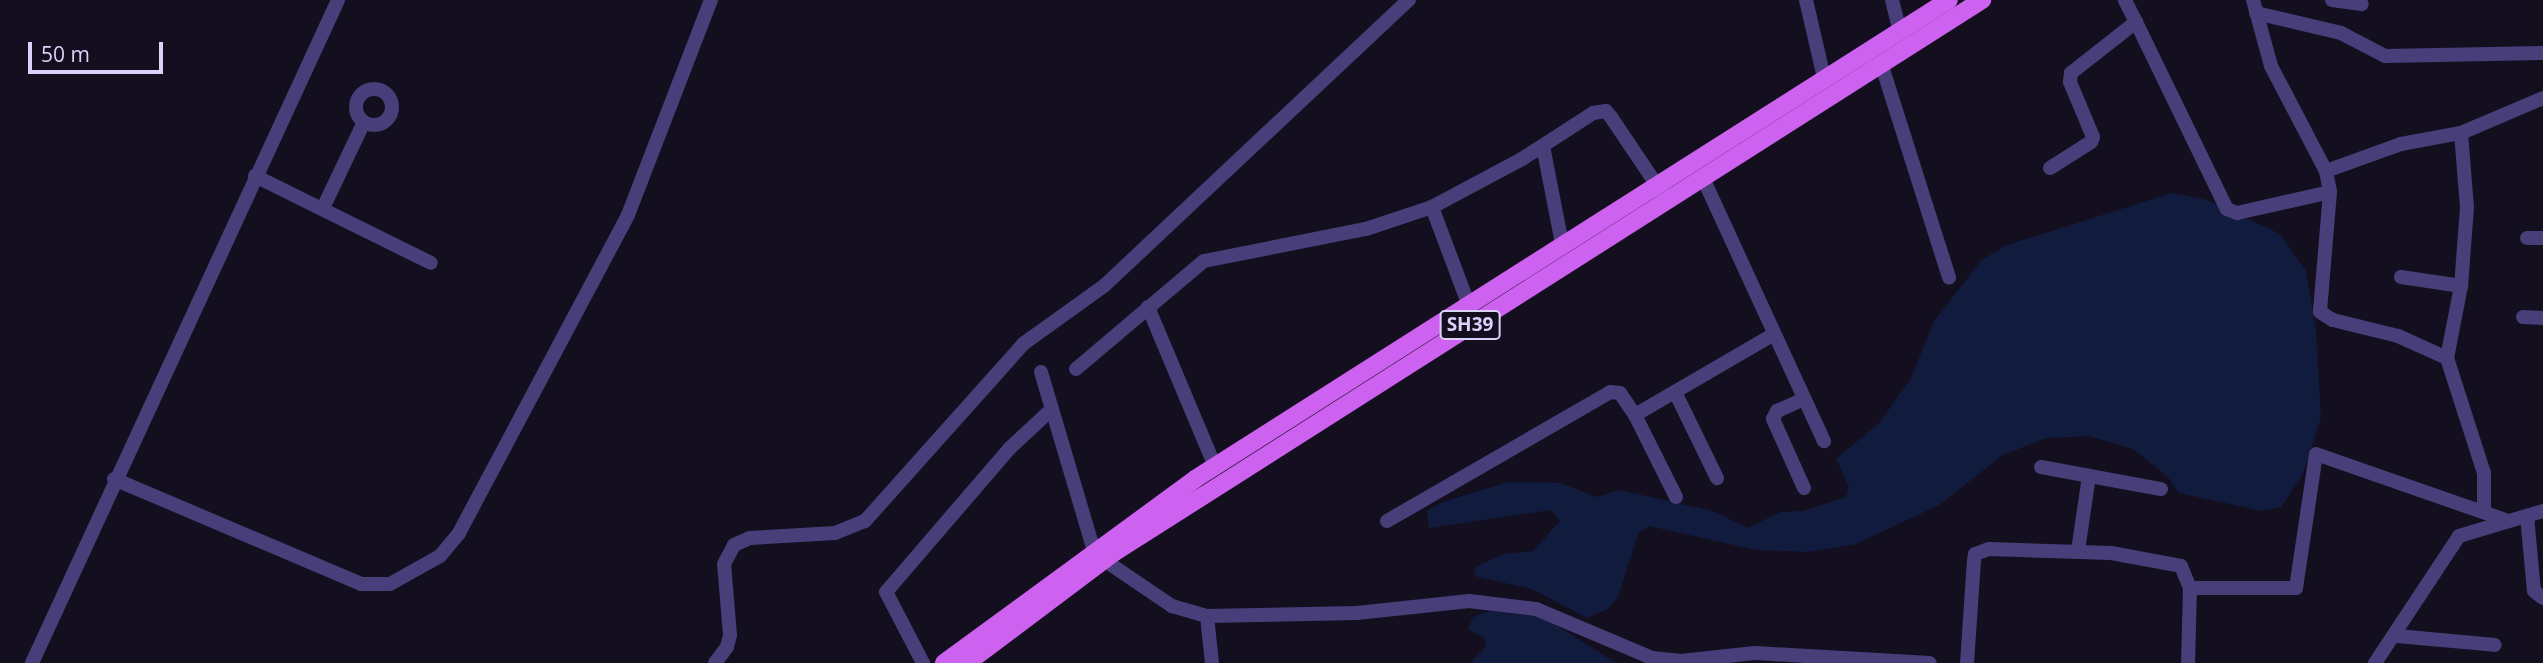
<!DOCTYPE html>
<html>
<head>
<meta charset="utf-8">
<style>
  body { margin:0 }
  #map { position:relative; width:2543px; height:663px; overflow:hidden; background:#140f1f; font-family:"Open Sans",sans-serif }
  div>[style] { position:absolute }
  .water>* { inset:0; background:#101b3d }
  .street>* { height:14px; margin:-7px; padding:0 7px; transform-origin:7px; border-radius:7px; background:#483e7a }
  .street>.ring { margin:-7px; padding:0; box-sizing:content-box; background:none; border:14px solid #483e7a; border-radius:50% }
  .primary>* { height:18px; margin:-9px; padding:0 9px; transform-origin:9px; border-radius:9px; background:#ce62f0 }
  span { translate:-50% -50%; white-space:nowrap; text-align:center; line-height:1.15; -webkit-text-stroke:5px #140f1f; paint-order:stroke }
  .shield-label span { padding:2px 5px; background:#140f1f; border:2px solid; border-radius:5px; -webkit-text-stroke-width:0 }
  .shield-label { font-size:19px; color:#dbd1fb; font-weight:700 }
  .scale { position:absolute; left:28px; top:42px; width:135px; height:32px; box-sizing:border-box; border:4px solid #dbd1fb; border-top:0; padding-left:9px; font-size:21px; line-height:24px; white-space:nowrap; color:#dbd1fb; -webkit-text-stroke:5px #140f1f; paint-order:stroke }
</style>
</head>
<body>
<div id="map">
  <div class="water">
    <i style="clip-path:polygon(2172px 193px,2207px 200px,2280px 234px,2306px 271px,2316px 329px,2321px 417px,2303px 474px,2281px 507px,2262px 511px,2179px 493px,2167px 476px,2133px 449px,2089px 436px,2046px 438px,2003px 455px,1939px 505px,1856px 544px,1808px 552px,1756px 550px,1649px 526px,1638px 534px,1618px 597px,1608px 609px,1587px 618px,1532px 589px,1474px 576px,1476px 567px,1503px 554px,1533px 551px,1560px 521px,1552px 510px,1429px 528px,1427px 511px,1443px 502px,1508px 482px,1560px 483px,1597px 497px,1619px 490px,1713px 511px,1747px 528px,1781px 512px,1803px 511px,1846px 497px,1849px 487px,1836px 459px,1880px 422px,1911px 378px,1934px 321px,1981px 261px,2004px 246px)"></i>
    <i style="clip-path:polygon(1492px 610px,1542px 616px,1616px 663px,1470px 663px,1486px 647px,1484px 638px,1468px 629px,1473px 617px)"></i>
  </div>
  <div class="street">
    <i style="left:1806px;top:0;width:80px;rotate:77deg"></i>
    <i style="left:1892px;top:0;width:33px;rotate:76deg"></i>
    <i style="left:2253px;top:0;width:68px;rotate:74.7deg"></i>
    <i style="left:2271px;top:66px;width:119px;rotate:62.4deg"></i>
    <i style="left:2326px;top:171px;width:21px;rotate:79deg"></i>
    <i style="left:2330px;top:192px;width:120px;rotate:94.8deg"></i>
    <i style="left:2320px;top:312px;width:15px;rotate:32deg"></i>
    <i style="left:2333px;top:320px;width:67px;rotate:13.8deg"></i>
    <i style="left:2398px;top:336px;width:54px;rotate:24.2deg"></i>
    <i style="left:2332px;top:0;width:30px;rotate:8deg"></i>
    <i style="left:2256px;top:13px;width:87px;rotate:13.2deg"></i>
    <i style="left:2341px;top:33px;width:50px;rotate:27.6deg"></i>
    <i style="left:2385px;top:56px;width:158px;rotate:-1.1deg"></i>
    <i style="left:2136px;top:22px;width:208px;rotate:64.1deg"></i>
    <i style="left:2227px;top:209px;width:11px;rotate:22deg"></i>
    <i style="left:2237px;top:213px;width:95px;rotate:-12.7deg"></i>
    <i style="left:1881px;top:63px;width:225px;rotate:72.4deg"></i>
    <i class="ring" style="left:356px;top:89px;width:22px;height:22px"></i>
    <i style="left:2461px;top:133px;width:74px;rotate:85.4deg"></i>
    <i style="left:2467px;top:207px;width:79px;rotate:94.3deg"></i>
    <i style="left:2461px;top:286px;width:73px;rotate:101deg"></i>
    <i style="left:2447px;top:358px;width:121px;rotate:72.2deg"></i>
    <i style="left:2484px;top:473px;width:39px;rotate:90deg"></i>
    <i style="left:1543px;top:146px;width:100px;rotate:79deg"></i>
    <i style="left:2050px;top:168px;width:49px;rotate:-32.4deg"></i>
    <i style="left:2091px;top:142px;width:5px;rotate:-68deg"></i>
    <i style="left:2093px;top:137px;width:60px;rotate:-112.7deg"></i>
    <i style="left:2070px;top:82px;width:9px;rotate:-84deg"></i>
    <i style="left:2071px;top:73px;width:83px;rotate:-38.1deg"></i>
    <i style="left:2136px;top:22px;width:25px;rotate:-117deg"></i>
    <i style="left:2326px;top:171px;width:80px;rotate:-19.8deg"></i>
    <i style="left:2401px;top:144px;width:61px;rotate:-10.4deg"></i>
    <i style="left:2461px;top:133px;width:89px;rotate:-23.1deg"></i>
    <i style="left:255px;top:176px;width:196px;rotate:26.3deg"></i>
    <i style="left:1702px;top:176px;width:292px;rotate:65.3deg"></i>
    <i style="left:323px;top:208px;width:95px;rotate:-64.5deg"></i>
    <i style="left:2527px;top:238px;width:16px"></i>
    <i style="left:2401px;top:277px;width:61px;rotate:8.5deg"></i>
    <i style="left:1468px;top:303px;width:103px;rotate:-110.6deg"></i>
    <i style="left:1432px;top:207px;width:102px;rotate:-28.1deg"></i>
    <i style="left:1522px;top:159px;width:85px;rotate:-32.9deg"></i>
    <i style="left:1593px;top:113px;width:13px;rotate:-9deg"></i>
    <i style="left:1606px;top:111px;width:8px;rotate:50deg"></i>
    <i style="left:1611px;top:117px;width:92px;rotate:56.1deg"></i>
    <i style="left:1148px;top:307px;width:173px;rotate:67.2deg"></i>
    <i style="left:2523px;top:317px;width:20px;rotate:3deg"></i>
    <i style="left:1076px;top:369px;width:167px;rotate:-40.2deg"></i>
    <i style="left:1204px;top:261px;width:165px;rotate:-11.2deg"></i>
    <i style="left:1366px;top:229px;width:70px;rotate:-18.4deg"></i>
    <i style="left:1041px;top:372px;width:187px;rotate:73.5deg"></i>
    <i style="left:1675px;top:392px;width:96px;rotate:64deg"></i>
    <i style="left:2041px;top:467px;width:122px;rotate:10.4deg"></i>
    <i style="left:114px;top:479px;width:268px;rotate:23deg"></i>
    <i style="left:361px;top:584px;width:29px"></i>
    <i style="left:390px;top:584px;width:57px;rotate:-29.2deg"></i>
    <i style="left:440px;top:556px;width:30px;rotate:-50deg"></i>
    <i style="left:459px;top:533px;width:360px;rotate:-62deg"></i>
    <i style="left:628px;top:215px;width:230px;rotate:-68.9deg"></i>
    <i style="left:1804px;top:488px;width:76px;rotate:-114.2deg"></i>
    <i style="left:1773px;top:419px;width:9px;rotate:-63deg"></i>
    <i style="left:1777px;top:411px;width:30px;rotate:-24deg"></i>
    <i style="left:1676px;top:497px;width:92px;rotate:-116.6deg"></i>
    <i style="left:1635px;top:415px;width:161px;rotate:-30.2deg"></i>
    <i style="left:2527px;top:516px;width:75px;rotate:84.7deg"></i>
    <i style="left:2534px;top:591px;width:11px;rotate:38deg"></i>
    <i style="left:1387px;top:521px;width:258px;rotate:-30deg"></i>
    <i style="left:1610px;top:392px;width:10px;rotate:6deg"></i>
    <i style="left:1620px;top:393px;width:27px;rotate:56deg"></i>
    <i style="left:2078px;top:551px;width:76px;rotate:-81.7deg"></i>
    <i style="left:1104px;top:560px;width:82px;rotate:34.1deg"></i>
    <i style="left:1172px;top:606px;width:36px;rotate:16deg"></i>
    <i style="left:2190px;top:588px;width:106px"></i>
    <i style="left:2296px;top:588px;width:135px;rotate:-81.5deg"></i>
    <i style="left:2316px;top:454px;width:203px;rotate:19.2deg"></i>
    <i style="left:2397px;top:636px;width:98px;rotate:5.2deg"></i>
    <i style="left:32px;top:663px;width:730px;rotate:-65.22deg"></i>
    <i style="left:715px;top:663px;width:20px;rotate:-53deg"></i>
    <i style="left:727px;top:647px;width:12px;rotate:-76deg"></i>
    <i style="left:730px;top:635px;width:71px;rotate:-94.8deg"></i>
    <i style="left:724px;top:564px;width:21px;rotate:-62deg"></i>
    <i style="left:734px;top:545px;width:17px;rotate:-24deg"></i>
    <i style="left:750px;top:538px;width:85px;rotate:-3.4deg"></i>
    <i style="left:835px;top:533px;width:32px;rotate:-22deg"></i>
    <i style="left:865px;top:521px;width:237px;rotate:-48.2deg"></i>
    <i style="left:1023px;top:344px;width:101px;rotate:-35.7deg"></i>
    <i style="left:1105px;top:285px;width:417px;rotate:-43.2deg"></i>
    <i style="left:923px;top:663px;width:80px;rotate:-117.5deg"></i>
    <i style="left:886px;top:592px;width:190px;rotate:-49.3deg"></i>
    <i style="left:1010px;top:448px;width:57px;rotate:-42.9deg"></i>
    <i style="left:1212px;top:663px;width:47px;rotate:-96.1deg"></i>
    <i style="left:1207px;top:616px;width:150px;rotate:-1.1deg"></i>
    <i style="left:1357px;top:613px;width:113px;rotate:-6.1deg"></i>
    <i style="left:1469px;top:601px;width:67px;rotate:6.8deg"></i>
    <i style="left:1536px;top:609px;width:126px;rotate:22.9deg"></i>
    <i style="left:1652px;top:658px;width:29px;rotate:6deg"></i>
    <i style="left:1681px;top:661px;width:74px;rotate:-6.2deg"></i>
    <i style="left:1755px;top:653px;width:175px;rotate:3.3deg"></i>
    <i style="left:1967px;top:663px;width:102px;rotate:-86.1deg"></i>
    <i style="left:1974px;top:561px;width:7px;rotate:-82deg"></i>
    <i style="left:1975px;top:554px;width:15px;rotate:-20deg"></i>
    <i style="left:1989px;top:549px;width:122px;rotate:1.9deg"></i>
    <i style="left:2111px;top:553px;width:71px;rotate:10.5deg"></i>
    <i style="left:2181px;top:566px;width:24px;rotate:68deg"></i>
    <i style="left:2190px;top:588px;width:75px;rotate:91.5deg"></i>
    <i style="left:2375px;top:663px;width:152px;rotate:-56.5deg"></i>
    <i style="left:2459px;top:536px;width:88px;rotate:-16.6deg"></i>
  </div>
  <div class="primary">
    <i style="left:944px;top:663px;width:311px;rotate:-36.2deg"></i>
    <i style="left:1195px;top:479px;width:893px;rotate:-32.43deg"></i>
    <i style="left:967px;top:663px;width:185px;rotate:-36.9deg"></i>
    <i style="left:1115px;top:552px;width:1028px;rotate:-32.48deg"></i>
  </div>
  <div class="shield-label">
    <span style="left:1470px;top:325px">SH39</span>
  </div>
  <div class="scale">50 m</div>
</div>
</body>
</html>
